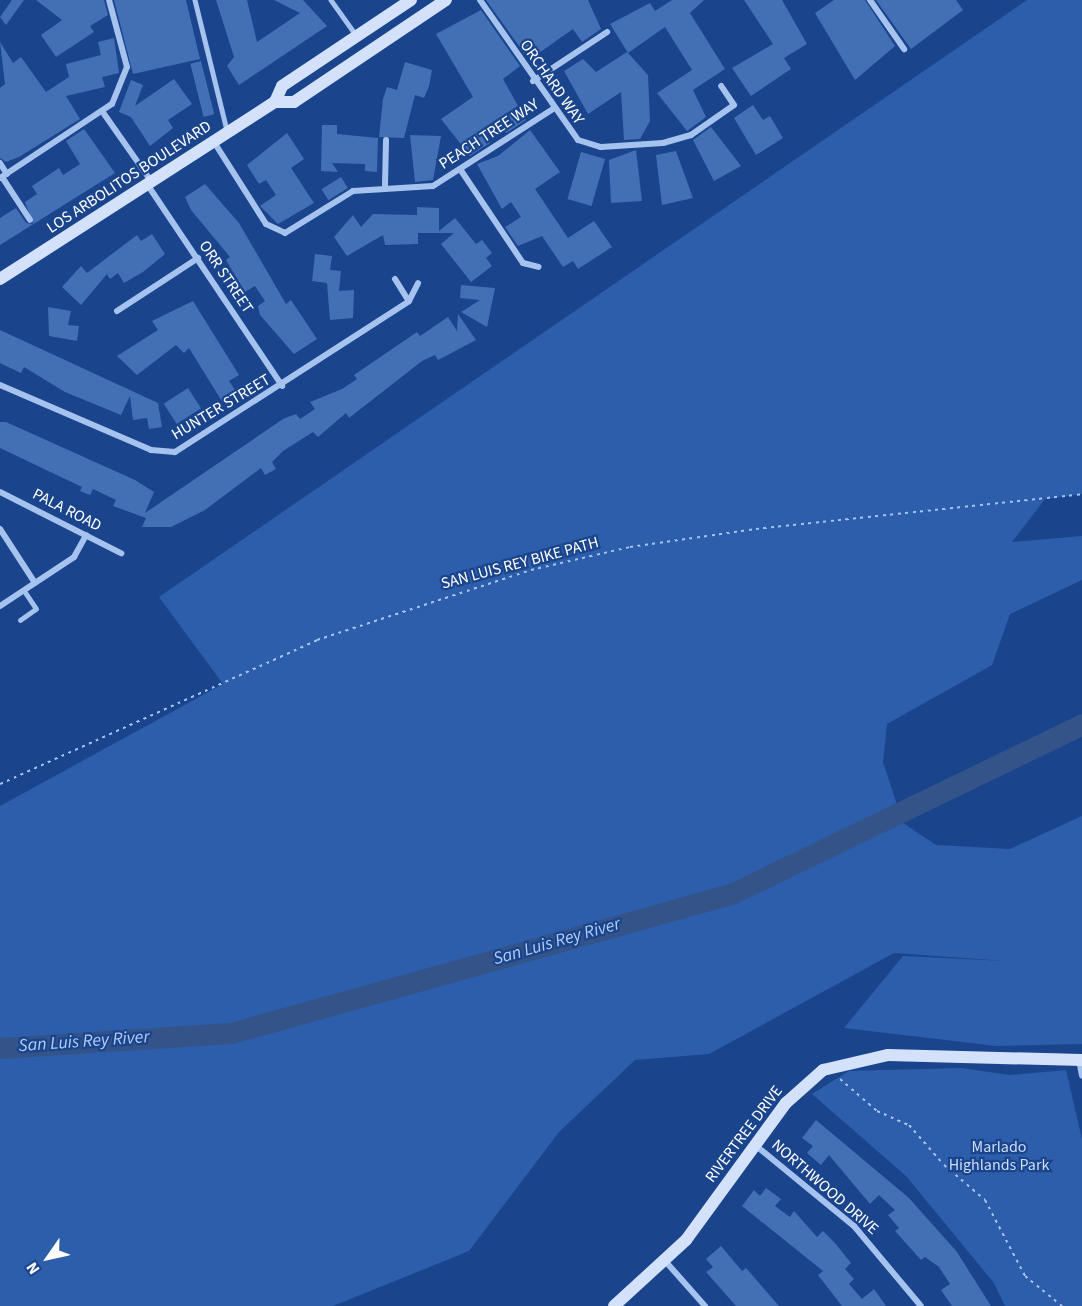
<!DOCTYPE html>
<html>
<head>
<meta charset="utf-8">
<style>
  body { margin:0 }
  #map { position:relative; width:1082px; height:1306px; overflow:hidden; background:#1a458d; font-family:"Source Sans 3",sans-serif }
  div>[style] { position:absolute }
  .green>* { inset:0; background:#2d5eab }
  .river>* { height:21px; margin:-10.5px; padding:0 10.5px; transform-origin:10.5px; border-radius:10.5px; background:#345489 }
  .building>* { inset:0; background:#436fb5; transform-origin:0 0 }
  .path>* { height:2px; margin-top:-1px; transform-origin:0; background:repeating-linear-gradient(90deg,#a6c2ee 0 3px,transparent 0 7.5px) }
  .lane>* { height:4.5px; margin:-2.25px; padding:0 2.25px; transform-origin:2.25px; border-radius:2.25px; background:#a6c2ee }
  .street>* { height:6px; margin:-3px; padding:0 3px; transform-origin:3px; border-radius:3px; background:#a6c2ee }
  .secondary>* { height:12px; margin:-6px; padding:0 6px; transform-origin:6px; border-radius:6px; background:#d3e1fa }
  span { translate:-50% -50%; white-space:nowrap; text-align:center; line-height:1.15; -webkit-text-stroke:4.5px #1a458d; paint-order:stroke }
  .street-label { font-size:16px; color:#fff }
  .park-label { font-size:16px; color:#ccdefa }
  .water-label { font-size:18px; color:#b2ccf5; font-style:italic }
  .north { position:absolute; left:18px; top:1228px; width:60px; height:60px; -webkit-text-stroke:4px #1a458d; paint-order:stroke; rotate:236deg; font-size:16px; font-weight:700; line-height:24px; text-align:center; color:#fff }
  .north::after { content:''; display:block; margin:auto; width:21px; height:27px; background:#fff; clip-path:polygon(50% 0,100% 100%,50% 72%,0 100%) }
</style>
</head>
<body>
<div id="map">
  <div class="green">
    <i style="clip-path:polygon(1027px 0,1082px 0,1082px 494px,1045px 499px,1012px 542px,1082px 536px,1082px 580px,1010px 614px,992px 665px,887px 724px,883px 762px,903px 823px,936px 845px,1010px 849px,1082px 816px,1082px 1044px,996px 1046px,844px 1028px,903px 956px,1006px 961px,894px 953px,709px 1054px,635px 1060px,559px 1132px,469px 1251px,333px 1306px,0 1306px,0 806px,223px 684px,159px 597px)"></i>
    <i style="clip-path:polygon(961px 1068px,1010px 1075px,1066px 1070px,1082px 1139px,1082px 1306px,1005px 1306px,994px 1283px,906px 1176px,812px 1094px,849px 1071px)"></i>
  </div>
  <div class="river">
    <i style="left:0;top:1048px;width:231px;rotate:-3.7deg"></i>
    <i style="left:231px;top:1033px;width:519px;rotate:-15.54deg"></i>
    <i style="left:731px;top:894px;width:390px;rotate:-25.8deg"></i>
  </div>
  <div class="building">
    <i style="clip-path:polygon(12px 0,24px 0,6px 25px,0 17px)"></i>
    <i style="clip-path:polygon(36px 0,104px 0,108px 15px,90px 26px,94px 32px,56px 57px,41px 35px,62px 20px)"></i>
    <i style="clip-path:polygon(114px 0,186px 0,200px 59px,133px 74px)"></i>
    <i style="clip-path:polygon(216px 0,247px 0,257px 42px,300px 13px,274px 0,303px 0,327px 26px,239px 85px,227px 66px,234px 57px)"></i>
    <i style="clip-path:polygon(486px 0,588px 0,601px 29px,582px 42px,573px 29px,529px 60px)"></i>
    <i style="clip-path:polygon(672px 0,704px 0,690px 13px,725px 69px,693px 90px,706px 117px,687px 131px,657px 93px,692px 70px,665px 27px,628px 53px,610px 24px,650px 3px,655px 11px)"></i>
    <i style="clip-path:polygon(744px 0,782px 0,807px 44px,784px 58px,791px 69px,751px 96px,732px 68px,773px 44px)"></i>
    <i style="clip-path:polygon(834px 0,865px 0,895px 46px,855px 80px,815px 13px)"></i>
    <i style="clip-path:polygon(876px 0,956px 0,963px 10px,911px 49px)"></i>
    <i style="clip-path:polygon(481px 10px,520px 66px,503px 79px,526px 120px,506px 133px,497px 119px,481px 130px,490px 143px,470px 156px,441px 119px,473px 97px,436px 34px)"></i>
    <i style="clip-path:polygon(114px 38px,119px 73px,102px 77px,105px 87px,66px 96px,80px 119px,19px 157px,6px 162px,0 158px,0 88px,5px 84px,0 42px,13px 63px,21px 57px,46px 92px,69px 77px,66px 64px,101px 55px,98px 42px)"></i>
    <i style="clip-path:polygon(627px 52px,648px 75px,650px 121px,640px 139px,624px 140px,621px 92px,588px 114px,564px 71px,583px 59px,596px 72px)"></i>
    <i style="left:201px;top:61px;width:55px;height:11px;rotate:76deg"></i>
    <i style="clip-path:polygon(405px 62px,432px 70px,429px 86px,424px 98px,415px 95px,404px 138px,379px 137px,383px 99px,387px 87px,397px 90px)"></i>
    <i style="clip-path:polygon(174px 79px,192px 104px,168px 120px,173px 128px,150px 146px,131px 117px,119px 112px,131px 80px,143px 85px,135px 106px)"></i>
    <i style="clip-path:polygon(753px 105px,763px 120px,770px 116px,783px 138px,756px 155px,734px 118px)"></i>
    <i style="clip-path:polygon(322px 125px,337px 125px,337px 134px,378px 138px,377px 172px,365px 171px,365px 164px,332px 163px,338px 172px,321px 171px)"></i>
    <i style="clip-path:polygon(711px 127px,741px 166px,714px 181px,693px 140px)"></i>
    <i style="clip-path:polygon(84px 129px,115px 173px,0 245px,0 218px,16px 208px,26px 223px,33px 224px,25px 202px,37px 194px,32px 186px,59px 168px,63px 175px,80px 164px,66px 141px)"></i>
    <i style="clip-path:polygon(530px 130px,560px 172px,535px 189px,568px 238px,594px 221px,612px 247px,578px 269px,573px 261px,563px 267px,542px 236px,518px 246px,505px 227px,521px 217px,511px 202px,502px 209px,477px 164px,498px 156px)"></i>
    <i style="clip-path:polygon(287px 133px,304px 159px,291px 168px,314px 203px,278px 224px,260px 206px,276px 195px,266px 180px,259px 184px,247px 165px)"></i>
    <i style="clip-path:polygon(410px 135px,441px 136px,433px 180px,415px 182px)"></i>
    <i style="clip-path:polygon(636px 150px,642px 201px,611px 203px,609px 160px)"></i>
    <i style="clip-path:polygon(676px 151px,693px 198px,662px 205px,656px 155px)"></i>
    <i style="left:581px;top:152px;width:25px;height:49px;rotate:16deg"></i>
    <i style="left:341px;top:177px;width:13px;height:23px;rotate:58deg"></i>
    <i style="clip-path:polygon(205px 184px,239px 223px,286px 304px,291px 300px,317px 339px,294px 354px,260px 315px,258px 306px,265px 301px,255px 286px,245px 292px,226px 260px,230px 257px,191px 210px,185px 197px)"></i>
    <i style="clip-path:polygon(417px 207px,439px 208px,439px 231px,455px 218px,476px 244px,482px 240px,492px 253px,486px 258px,492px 266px,471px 282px,441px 244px,454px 233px,418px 233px,418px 244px,385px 245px,383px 235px,347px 256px,334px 237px,353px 215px,361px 227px,373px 214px,417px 215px)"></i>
    <i style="clip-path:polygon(152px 234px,165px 254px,143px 272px,124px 283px,118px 273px,110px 279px,107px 274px,81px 305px,62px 287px,81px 266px,87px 273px,137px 235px,141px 241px)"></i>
    <i style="clip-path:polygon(315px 254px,332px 256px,330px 270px,341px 271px,339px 291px,354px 290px,353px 318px,330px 320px,327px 283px,312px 281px)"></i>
    <i style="clip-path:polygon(461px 285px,495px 288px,487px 327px,461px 312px,480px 300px,460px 298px)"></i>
    <i style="clip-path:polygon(193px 301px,239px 375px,229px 381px,237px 393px,223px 403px,189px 348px,184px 353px,176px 345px,137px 375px,117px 356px,158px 330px,152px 321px)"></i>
    <i style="clip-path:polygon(48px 307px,71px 311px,68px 325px,79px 326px,77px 341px,49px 336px)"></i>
    <i style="clip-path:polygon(458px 314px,476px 340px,438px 360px,435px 355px,422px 361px,349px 418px,346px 413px,318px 437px,313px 432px,283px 451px,272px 462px,276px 469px,265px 475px,261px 468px,205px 510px,171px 527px,142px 527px,146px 518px,113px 506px,116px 500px,93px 489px,90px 495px,80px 491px,82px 487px,0 448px,0 422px,6px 422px,135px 480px,154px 492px,145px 513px,283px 419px,296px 414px,300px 419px,315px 409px,310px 402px,342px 389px,357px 379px,354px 375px,417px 332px,420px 336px,448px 317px,457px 331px)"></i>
    <i style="clip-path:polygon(0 330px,158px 403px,162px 427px,149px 429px,147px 418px,133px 420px,130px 396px,121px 415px,65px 392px,24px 367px,21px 373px,0 363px)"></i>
    <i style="left:188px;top:388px;width:24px;height:29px;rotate:57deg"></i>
    <i style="clip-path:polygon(816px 1120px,909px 1198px,957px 1252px,991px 1306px,952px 1306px,941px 1290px,950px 1284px,939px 1267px,925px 1257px,921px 1260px,895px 1231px,899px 1228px,888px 1215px,895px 1210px,879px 1195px,870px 1204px,829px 1155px,821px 1165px,807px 1153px,813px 1146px,802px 1138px)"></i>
    <i style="clip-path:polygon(766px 1188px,781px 1199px,775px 1206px,790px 1217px,794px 1211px,817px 1237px,823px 1231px,835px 1243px,851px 1263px,845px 1269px,854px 1279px,849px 1284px,862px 1299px,874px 1289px,886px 1306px,842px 1306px,818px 1275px,823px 1271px,742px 1206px,754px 1190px,760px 1196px)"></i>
    <i style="clip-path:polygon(721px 1246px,742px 1271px,746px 1268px,779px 1306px,736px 1306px,706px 1272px,713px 1267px,706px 1259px)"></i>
  </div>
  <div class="path">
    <i style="left:0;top:784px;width:348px;rotate:-24.4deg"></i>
    <i style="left:317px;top:640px;width:225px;rotate:-18.1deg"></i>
    <i style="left:531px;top:570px;width:102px;rotate:-13.1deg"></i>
    <i style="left:630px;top:547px;width:127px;rotate:-8.1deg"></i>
    <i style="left:756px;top:529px;width:328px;rotate:-6.1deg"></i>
    <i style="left:840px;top:1079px;width:49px;rotate:40.9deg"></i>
    <i style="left:877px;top:1111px;width:35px;rotate:24deg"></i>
    <i style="left:909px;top:1125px;width:53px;rotate:48.8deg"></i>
    <i style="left:944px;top:1165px;width:54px;rotate:40.5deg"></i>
    <i style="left:985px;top:1200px;width:86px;rotate:62.2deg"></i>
    <i style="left:1025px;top:1276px;width:48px;rotate:39deg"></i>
  </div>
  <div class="lane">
    <i style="left:195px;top:0;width:134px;rotate:76.2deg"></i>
    <i style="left:331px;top:0;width:43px;rotate:54.5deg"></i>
    <i style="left:20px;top:620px;width:19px;rotate:-35deg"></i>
    <i style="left:36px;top:609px;width:22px;rotate:-124deg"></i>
  </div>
  <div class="street">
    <i style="left:480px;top:0;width:171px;rotate:55deg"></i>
    <i style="left:578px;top:140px;width:24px;rotate:17deg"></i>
    <i style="left:601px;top:147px;width:62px;rotate:-3.7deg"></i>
    <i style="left:663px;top:143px;width:29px;rotate:-16deg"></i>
    <i style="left:691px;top:135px;width:52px;rotate:-34.9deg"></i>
    <i style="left:734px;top:105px;width:23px;rotate:-124deg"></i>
    <i style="left:870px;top:0;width:60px;rotate:55.2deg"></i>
    <i style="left:533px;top:81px;width:89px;rotate:-33.5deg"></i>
    <i style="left:102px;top:111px;width:85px;rotate:55deg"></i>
    <i style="left:214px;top:142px;width:97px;rotate:57.6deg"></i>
    <i style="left:266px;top:224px;width:21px;rotate:25deg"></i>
    <i style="left:285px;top:233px;width:80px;rotate:-31.7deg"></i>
    <i style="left:353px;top:191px;width:80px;rotate:-3.6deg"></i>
    <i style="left:433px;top:186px;width:143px;rotate:-32.7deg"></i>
    <i style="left:0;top:163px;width:13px;rotate:58deg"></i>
    <i style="left:460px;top:169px;width:113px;rotate:56.2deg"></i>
    <i style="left:523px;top:263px;width:16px;rotate:14deg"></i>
    <i style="left:2px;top:177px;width:51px;rotate:56.9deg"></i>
    <i style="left:0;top:178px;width:134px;rotate:-33.5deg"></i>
    <i style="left:112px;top:104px;width:40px;rotate:-68deg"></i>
    <i style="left:127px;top:67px;width:69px;rotate:-105deg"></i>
    <i style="left:147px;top:184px;width:243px;rotate:56.2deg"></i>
    <i style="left:385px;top:185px;width:45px;rotate:-88.7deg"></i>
    <i style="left:395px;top:279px;width:26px;rotate:58deg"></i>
    <i style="left:117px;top:311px;width:97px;rotate:-33.2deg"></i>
    <i style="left:0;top:385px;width:164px;rotate:23.3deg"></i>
    <i style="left:151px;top:450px;width:24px;rotate:5deg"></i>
    <i style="left:175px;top:452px;width:278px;rotate:-32.8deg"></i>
    <i style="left:409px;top:301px;width:20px;rotate:-63deg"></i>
    <i style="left:0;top:492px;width:136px;rotate:26.8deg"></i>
    <i style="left:0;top:529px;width:64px;rotate:57.1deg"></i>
    <i style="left:0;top:606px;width:89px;rotate:-33.5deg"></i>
    <i style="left:74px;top:557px;width:25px;rotate:-61deg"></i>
    <i style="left:1079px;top:1060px;width:16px;rotate:79deg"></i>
    <i style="left:755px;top:1145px;width:128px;rotate:39.3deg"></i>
    <i style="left:854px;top:1226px;width:104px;rotate:50.1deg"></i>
    <i style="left:666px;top:1262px;width:59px;rotate:48.4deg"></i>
  </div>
  <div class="secondary">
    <i style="left:275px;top:102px;width:17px;rotate:-66deg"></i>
    <i style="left:282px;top:86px;width:155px;rotate:-33.7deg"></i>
    <i style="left:0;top:279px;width:327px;rotate:-32.8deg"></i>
    <i style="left:275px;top:102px;width:19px"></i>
    <i style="left:294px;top:102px;width:183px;rotate:-33.9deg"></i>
    <i style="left:614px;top:1306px;width:98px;rotate:-42.5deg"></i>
    <i style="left:686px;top:1240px;width:170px;rotate:-53.9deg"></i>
    <i style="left:786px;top:1103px;width:50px;rotate:-41.7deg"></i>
    <i style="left:823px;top:1070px;width:67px;rotate:-13deg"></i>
    <i style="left:888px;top:1055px;width:194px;rotate:1.5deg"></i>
  </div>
  <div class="street-label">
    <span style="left:552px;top:82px;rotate:55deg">ORCHARD WAY</span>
    <span style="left:489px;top:134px;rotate:-33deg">PEACH TREE WAY</span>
    <span style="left:129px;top:177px;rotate:-33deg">LOS ARBOLITOS BOULEVARD</span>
    <span style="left:226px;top:277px;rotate:56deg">ORR STREET</span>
    <span style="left:221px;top:407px;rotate:-31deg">HUNTER STREET</span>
    <span style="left:67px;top:510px;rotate:27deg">PALA ROAD</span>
    <span style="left:520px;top:563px;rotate:-15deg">SAN LUIS REY BIKE PATH</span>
    <span style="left:744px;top:1134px;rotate:-53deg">RIVERTREE DRIVE</span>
    <span style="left:825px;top:1187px;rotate:41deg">NORTHWOOD DRIVE</span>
  </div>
  <div class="park-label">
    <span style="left:999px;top:1156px">Marlado<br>Highlands Park</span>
  </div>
  <div class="water-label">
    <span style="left:557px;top:942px;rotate:-16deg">San Luis Rey River</span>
    <span style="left:84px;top:1042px;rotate:-4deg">San Luis Rey River</span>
  </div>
  <div class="north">N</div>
</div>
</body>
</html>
